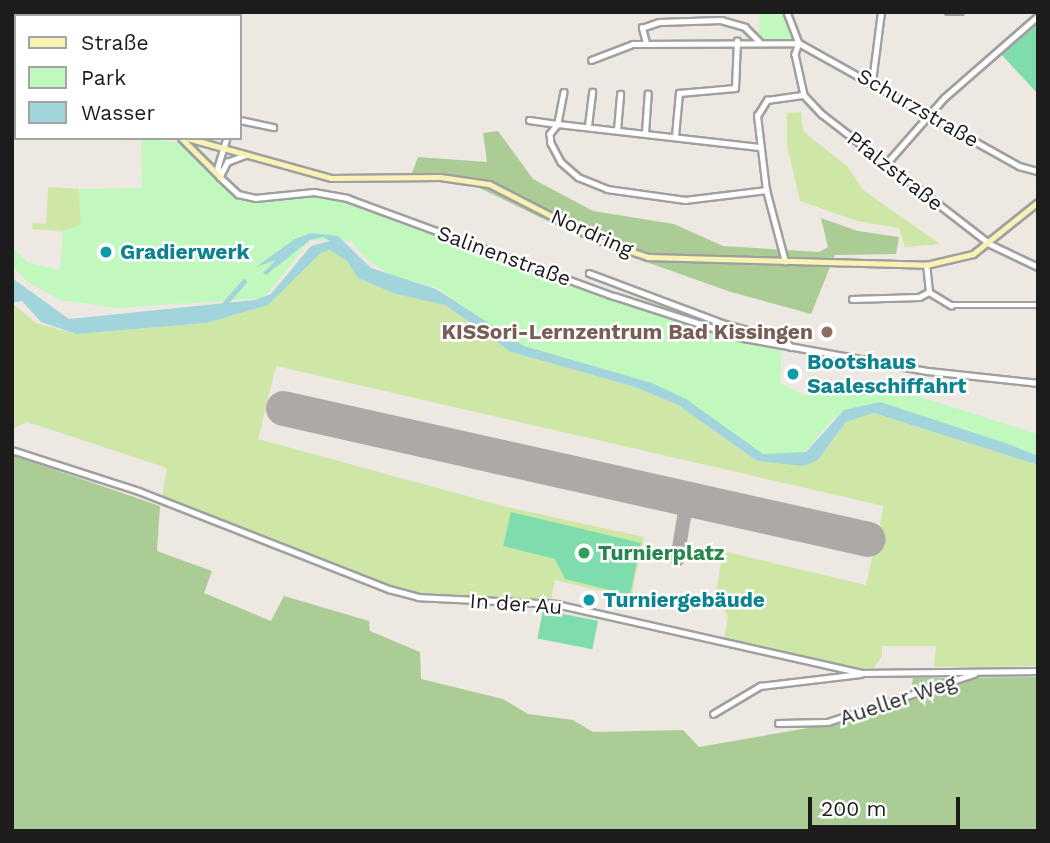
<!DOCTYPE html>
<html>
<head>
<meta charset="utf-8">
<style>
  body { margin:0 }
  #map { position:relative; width:1050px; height:843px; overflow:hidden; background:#ede8e1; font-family:"Work Sans",sans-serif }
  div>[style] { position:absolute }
  .grass>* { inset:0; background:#cee7a7 }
  .forest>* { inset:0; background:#accc96 }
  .park>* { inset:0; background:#c0f8bd }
  .pitch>* { inset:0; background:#7fdcad; transform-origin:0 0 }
  .water>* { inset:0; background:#a2d5db }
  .canal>* { height:5px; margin:-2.5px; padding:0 2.5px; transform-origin:2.5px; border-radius:2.5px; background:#a2d5db }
  .taxiway>* { height:14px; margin:-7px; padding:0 7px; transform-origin:7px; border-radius:7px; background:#aca9a6 }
  .runway>* { height:35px; margin:-17.5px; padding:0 17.5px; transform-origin:17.5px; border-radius:17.5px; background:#aca9a6 }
  .roads { filter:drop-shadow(2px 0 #a0a0a0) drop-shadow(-2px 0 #a0a0a0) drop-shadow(0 2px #a0a0a0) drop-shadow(0 -2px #a0a0a0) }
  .minor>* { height:4.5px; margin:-2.25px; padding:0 2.25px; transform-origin:2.25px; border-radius:2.25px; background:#fff }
  .secondary>* { height:5px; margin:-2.5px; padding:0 2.5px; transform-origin:2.5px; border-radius:2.5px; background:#f8f3b4 }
  .dots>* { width:19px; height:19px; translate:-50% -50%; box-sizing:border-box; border:4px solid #fff; border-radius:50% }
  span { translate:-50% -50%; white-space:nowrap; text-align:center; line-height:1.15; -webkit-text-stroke:5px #fff; paint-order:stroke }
  .street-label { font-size:21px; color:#1c1c1c }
  .culture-label { font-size:21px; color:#0d838f; font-weight:700 }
  .left { translate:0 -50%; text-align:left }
  .education-label { font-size:21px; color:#785e54; font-weight:700 }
  .right { translate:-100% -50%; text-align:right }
  .leisure-label { font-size:21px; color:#27864d; font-weight:700 }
  .frame { position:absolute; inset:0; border:14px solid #1c1c1c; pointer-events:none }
  .legend { position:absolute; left:14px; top:14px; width:228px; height:126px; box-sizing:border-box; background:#fff; border:2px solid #a4a4a4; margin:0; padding:9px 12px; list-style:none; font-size:21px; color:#1c1c1c }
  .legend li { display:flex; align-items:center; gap:14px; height:35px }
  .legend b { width:35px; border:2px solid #a4a4a4 }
  .scale { position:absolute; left:808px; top:797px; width:152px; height:32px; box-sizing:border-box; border:4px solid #1c1c1c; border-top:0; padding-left:9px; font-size:21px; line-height:24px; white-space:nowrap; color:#1c1c1c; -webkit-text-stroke:5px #fff; paint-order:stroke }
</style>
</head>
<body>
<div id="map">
  <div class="grass">
    <i style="clip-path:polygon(801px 112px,803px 131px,848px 167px,863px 190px,940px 244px,905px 247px,899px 228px,857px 221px,800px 201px,787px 145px,787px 113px)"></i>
    <i style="clip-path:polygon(48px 187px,79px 189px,81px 225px,63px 231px,32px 229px,33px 223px,46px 224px)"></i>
    <i style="clip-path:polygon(330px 250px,348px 262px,445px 305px,511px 352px,635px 387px,678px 405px,757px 461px,826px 450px,846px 422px,874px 413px,1038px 465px,1038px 666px,934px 667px,936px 646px,882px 646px,882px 656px,869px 675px,724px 640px,728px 615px,715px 598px,723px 551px,866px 585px,884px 506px,276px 366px,258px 439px,507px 507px,644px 537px,631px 598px,555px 580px,551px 600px,432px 595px,394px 589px,162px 497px,167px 468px,27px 422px,12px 429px,12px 303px,36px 323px,76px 334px,207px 323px,268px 305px,321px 253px)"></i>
  </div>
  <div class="forest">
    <i style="clip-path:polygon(498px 131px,533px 179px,593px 211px,674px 224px,723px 246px,819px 252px,828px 247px,821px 218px,858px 231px,899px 237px,896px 254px,835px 255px,811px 314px,731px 292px,595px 244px,467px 182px,410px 178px,418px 157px,487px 162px,483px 133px)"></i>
    <i style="clip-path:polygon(12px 455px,160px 506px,157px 551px,212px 571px,204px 593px,271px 621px,284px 596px,369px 621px,370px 631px,420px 652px,421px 679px,503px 699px,528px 714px,573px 720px,593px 732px,683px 730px,699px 747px,808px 728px,911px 690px,913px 678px,1038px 677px,1038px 831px,12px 831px)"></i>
  </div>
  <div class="park">
    <i style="clip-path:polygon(760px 12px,787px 12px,799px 43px,759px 41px)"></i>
    <i style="clip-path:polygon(141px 138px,190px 144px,231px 190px,260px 197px,315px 196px,341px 200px,550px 273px,782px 341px,780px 383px,804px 395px,874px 387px,911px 394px,1038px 434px,1038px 460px,871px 405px,834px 418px,797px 460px,764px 456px,682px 400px,519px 348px,438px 288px,391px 275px,368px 260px,351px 241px,310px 240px,264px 298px,117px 308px,60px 300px,28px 282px,15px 269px,12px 247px,28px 263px,60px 270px,63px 231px,81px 225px,79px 189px,142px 188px)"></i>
  </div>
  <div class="pitch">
    <i style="clip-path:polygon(1038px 24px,1038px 94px,1001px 54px)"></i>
    <i style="clip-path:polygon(511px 512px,641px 543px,630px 595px,565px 579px,555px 559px,503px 546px)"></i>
    <i style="left:543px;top:610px;width:56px;height:29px;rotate:11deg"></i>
  </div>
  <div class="water">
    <i style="clip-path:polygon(311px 233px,338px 236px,371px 268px,436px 289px,524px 346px,652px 383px,686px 399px,763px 454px,806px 452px,844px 410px,880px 402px,1008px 444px,1038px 456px,1038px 465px,874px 413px,846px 422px,818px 460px,804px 466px,757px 461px,678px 405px,635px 387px,511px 352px,445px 305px,396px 294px,358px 278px,348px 262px,330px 250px,321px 253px,268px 305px,207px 323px,76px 334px,41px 322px,22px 301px,12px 303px,12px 278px,69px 319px,255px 300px,271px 294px,311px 246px,330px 241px,323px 237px,310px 240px,266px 275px,263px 273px,276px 260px,256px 267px,295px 239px)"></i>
  </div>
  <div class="canal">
    <i style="left:225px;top:303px;width:29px;rotate:-49deg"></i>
  </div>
  <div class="taxiway">
    <i style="left:677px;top:560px;width:62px;rotate:-80.7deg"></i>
  </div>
  <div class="runway">
    <i style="left:283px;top:408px;width:599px;rotate:12.62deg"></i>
  </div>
  <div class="roads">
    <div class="minor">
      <i style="left:196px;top:12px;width:16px;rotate:14deg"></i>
      <i style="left:787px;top:12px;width:33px;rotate:69deg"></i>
      <i style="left:948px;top:12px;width:13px"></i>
      <i style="left:88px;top:16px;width:4px;rotate:-63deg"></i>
      <i style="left:12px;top:32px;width:4px"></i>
      <i style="left:646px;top:43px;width:16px;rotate:-105deg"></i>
      <i style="left:642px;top:28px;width:18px;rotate:-19deg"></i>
      <i style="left:659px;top:22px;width:62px;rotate:-1.8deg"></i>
      <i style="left:721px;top:20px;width:25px;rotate:16deg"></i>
      <i style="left:745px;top:27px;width:20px;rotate:45deg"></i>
      <i style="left:799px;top:43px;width:12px;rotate:110deg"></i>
      <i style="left:795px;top:54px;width:42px;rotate:77.6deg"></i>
      <i style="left:804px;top:95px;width:26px;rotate:47deg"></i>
      <i style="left:822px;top:114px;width:212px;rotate:37.7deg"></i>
      <i style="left:990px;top:244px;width:53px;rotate:25.6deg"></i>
      <i style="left:591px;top:60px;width:45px;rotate:-20.9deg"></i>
      <i style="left:633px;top:44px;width:166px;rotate:-0.3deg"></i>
      <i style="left:799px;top:43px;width:252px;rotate:29.2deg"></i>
      <i style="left:1019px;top:166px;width:20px;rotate:15deg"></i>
      <i style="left:872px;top:82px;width:71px;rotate:-82.7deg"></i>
      <i style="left:12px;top:89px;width:4px"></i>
      <i style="left:564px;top:92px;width:33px;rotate:101deg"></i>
      <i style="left:558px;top:124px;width:202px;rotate:6.5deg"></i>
      <i style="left:240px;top:120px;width:34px;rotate:12deg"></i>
      <i style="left:529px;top:120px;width:28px;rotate:8deg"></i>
      <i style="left:558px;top:124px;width:13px;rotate:129deg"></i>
      <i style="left:550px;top:134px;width:9px;rotate:84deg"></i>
      <i style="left:551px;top:143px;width:21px;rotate:62deg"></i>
      <i style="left:561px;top:162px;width:23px;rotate:41deg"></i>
      <i style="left:578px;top:177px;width:31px;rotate:22deg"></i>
      <i style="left:607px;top:189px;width:79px;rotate:8deg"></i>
      <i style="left:685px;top:200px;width:82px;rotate:-7deg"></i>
      <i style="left:588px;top:126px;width:34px;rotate:-83deg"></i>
      <i style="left:617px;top:130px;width:36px;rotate:-85deg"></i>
      <i style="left:645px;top:133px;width:39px;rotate:-86deg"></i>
      <i style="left:675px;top:136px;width:43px;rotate:-84.7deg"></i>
      <i style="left:679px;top:93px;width:56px;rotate:-5.1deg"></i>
      <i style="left:735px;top:88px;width:47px;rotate:-87.6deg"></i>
      <i style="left:227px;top:138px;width:30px;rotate:107deg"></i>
      <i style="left:218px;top:167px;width:10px;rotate:79deg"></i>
      <i style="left:220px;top:177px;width:25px;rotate:43deg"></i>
      <i style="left:238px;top:194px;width:17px;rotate:13deg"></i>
      <i style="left:255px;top:198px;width:59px;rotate:-5.8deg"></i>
      <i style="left:314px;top:192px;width:34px;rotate:10deg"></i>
      <i style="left:347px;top:198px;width:284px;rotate:20.2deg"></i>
      <i style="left:614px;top:296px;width:137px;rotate:17.9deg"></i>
      <i style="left:744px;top:338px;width:187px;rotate:10.2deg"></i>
      <i style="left:928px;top:371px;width:111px;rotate:6.2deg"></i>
      <i style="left:886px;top:164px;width:88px;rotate:-48.7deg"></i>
      <i style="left:944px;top:98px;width:125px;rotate:-41.1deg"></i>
      <i style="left:220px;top:176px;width:16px;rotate:-63deg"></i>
      <i style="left:227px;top:162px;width:19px;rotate:-21deg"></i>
      <i style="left:785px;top:262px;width:74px;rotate:-104.8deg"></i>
      <i style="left:766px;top:190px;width:75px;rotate:-96.9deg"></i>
      <i style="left:757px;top:116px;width:19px;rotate:-58deg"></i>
      <i style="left:767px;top:100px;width:37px;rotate:-8deg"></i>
      <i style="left:589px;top:273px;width:145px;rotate:20.6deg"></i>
      <i style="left:725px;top:324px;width:62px;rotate:14.9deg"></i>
      <i style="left:785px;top:340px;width:9px;rotate:49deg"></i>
      <i style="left:929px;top:292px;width:26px;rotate:31deg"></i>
      <i style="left:951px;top:305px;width:87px"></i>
      <i style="left:852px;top:299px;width:67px;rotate:-1.7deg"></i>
      <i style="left:919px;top:297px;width:11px;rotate:-27deg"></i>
      <i style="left:929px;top:292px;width:27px;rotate:-96deg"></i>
      <i style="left:12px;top:450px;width:133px;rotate:17.9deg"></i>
      <i style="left:139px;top:491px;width:269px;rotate:21.4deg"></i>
      <i style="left:389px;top:589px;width:30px;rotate:15deg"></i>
      <i style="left:418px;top:597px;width:138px;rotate:2.9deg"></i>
      <i style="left:556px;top:604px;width:313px;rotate:12.7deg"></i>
      <i style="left:861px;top:673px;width:177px;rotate:-0.6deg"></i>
      <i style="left:713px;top:714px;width:55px;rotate:-30.8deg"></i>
      <i style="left:760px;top:686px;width:101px;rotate:-6.8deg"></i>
      <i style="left:778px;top:723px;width:50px;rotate:-1.1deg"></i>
      <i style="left:828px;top:722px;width:154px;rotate:-18.2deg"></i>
    </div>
    <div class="secondary">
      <i style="left:12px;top:121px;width:4px;rotate:-14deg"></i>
      <i style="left:181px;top:138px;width:55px;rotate:45deg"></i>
      <i style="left:187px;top:138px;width:149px;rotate:15.5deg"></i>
      <i style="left:331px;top:178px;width:109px;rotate:-0.5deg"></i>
      <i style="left:440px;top:177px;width:49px;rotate:8.1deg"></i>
      <i style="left:489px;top:184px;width:125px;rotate:27.2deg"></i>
      <i style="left:600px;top:241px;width:51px;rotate:18.4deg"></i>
      <i style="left:648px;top:257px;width:278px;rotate:1.6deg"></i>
      <i style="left:926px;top:265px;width:48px;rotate:-13.2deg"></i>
      <i style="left:973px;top:254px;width:83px;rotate:-38.7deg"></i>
    </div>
  </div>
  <div class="dots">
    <i style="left:106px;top:252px;background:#0f9aa8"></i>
    <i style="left:827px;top:332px;background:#8d6e63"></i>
    <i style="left:793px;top:374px;background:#0f9aa8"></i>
    <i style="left:584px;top:553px;background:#2e9e5b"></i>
    <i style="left:589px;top:600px;background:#0f9aa8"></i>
  </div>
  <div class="street-label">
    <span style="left:918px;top:108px;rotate:30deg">Schurzstraße</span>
    <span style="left:895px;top:171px;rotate:38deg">Pfalzstraße</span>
    <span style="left:592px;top:233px;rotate:24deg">Nordring</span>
    <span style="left:504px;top:256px;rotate:20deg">Salinenstraße</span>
    <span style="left:516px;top:604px;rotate:4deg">In der Au</span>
    <span style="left:898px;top:700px;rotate:-18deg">Aueller Weg</span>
  </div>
  <div class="culture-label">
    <span class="left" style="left:120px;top:252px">Gradierwerk</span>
    <span class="left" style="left:807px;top:374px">Bootshaus<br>Saaleschiffahrt</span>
    <span class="left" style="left:603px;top:600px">Turniergebäude</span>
  </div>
  <div class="education-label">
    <span class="right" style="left:813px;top:332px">KISSori-Lernzentrum Bad Kissingen</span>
  </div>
  <div class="leisure-label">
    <span class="left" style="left:598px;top:553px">Turnierplatz</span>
  </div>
  <div class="frame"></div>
  <ul class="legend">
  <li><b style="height:9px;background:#f8f3b4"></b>Straße</li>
  <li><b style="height:19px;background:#c0f8bd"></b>Park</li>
  <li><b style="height:19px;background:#a2d5db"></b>Wasser</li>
  </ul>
  <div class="scale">200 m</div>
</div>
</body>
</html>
